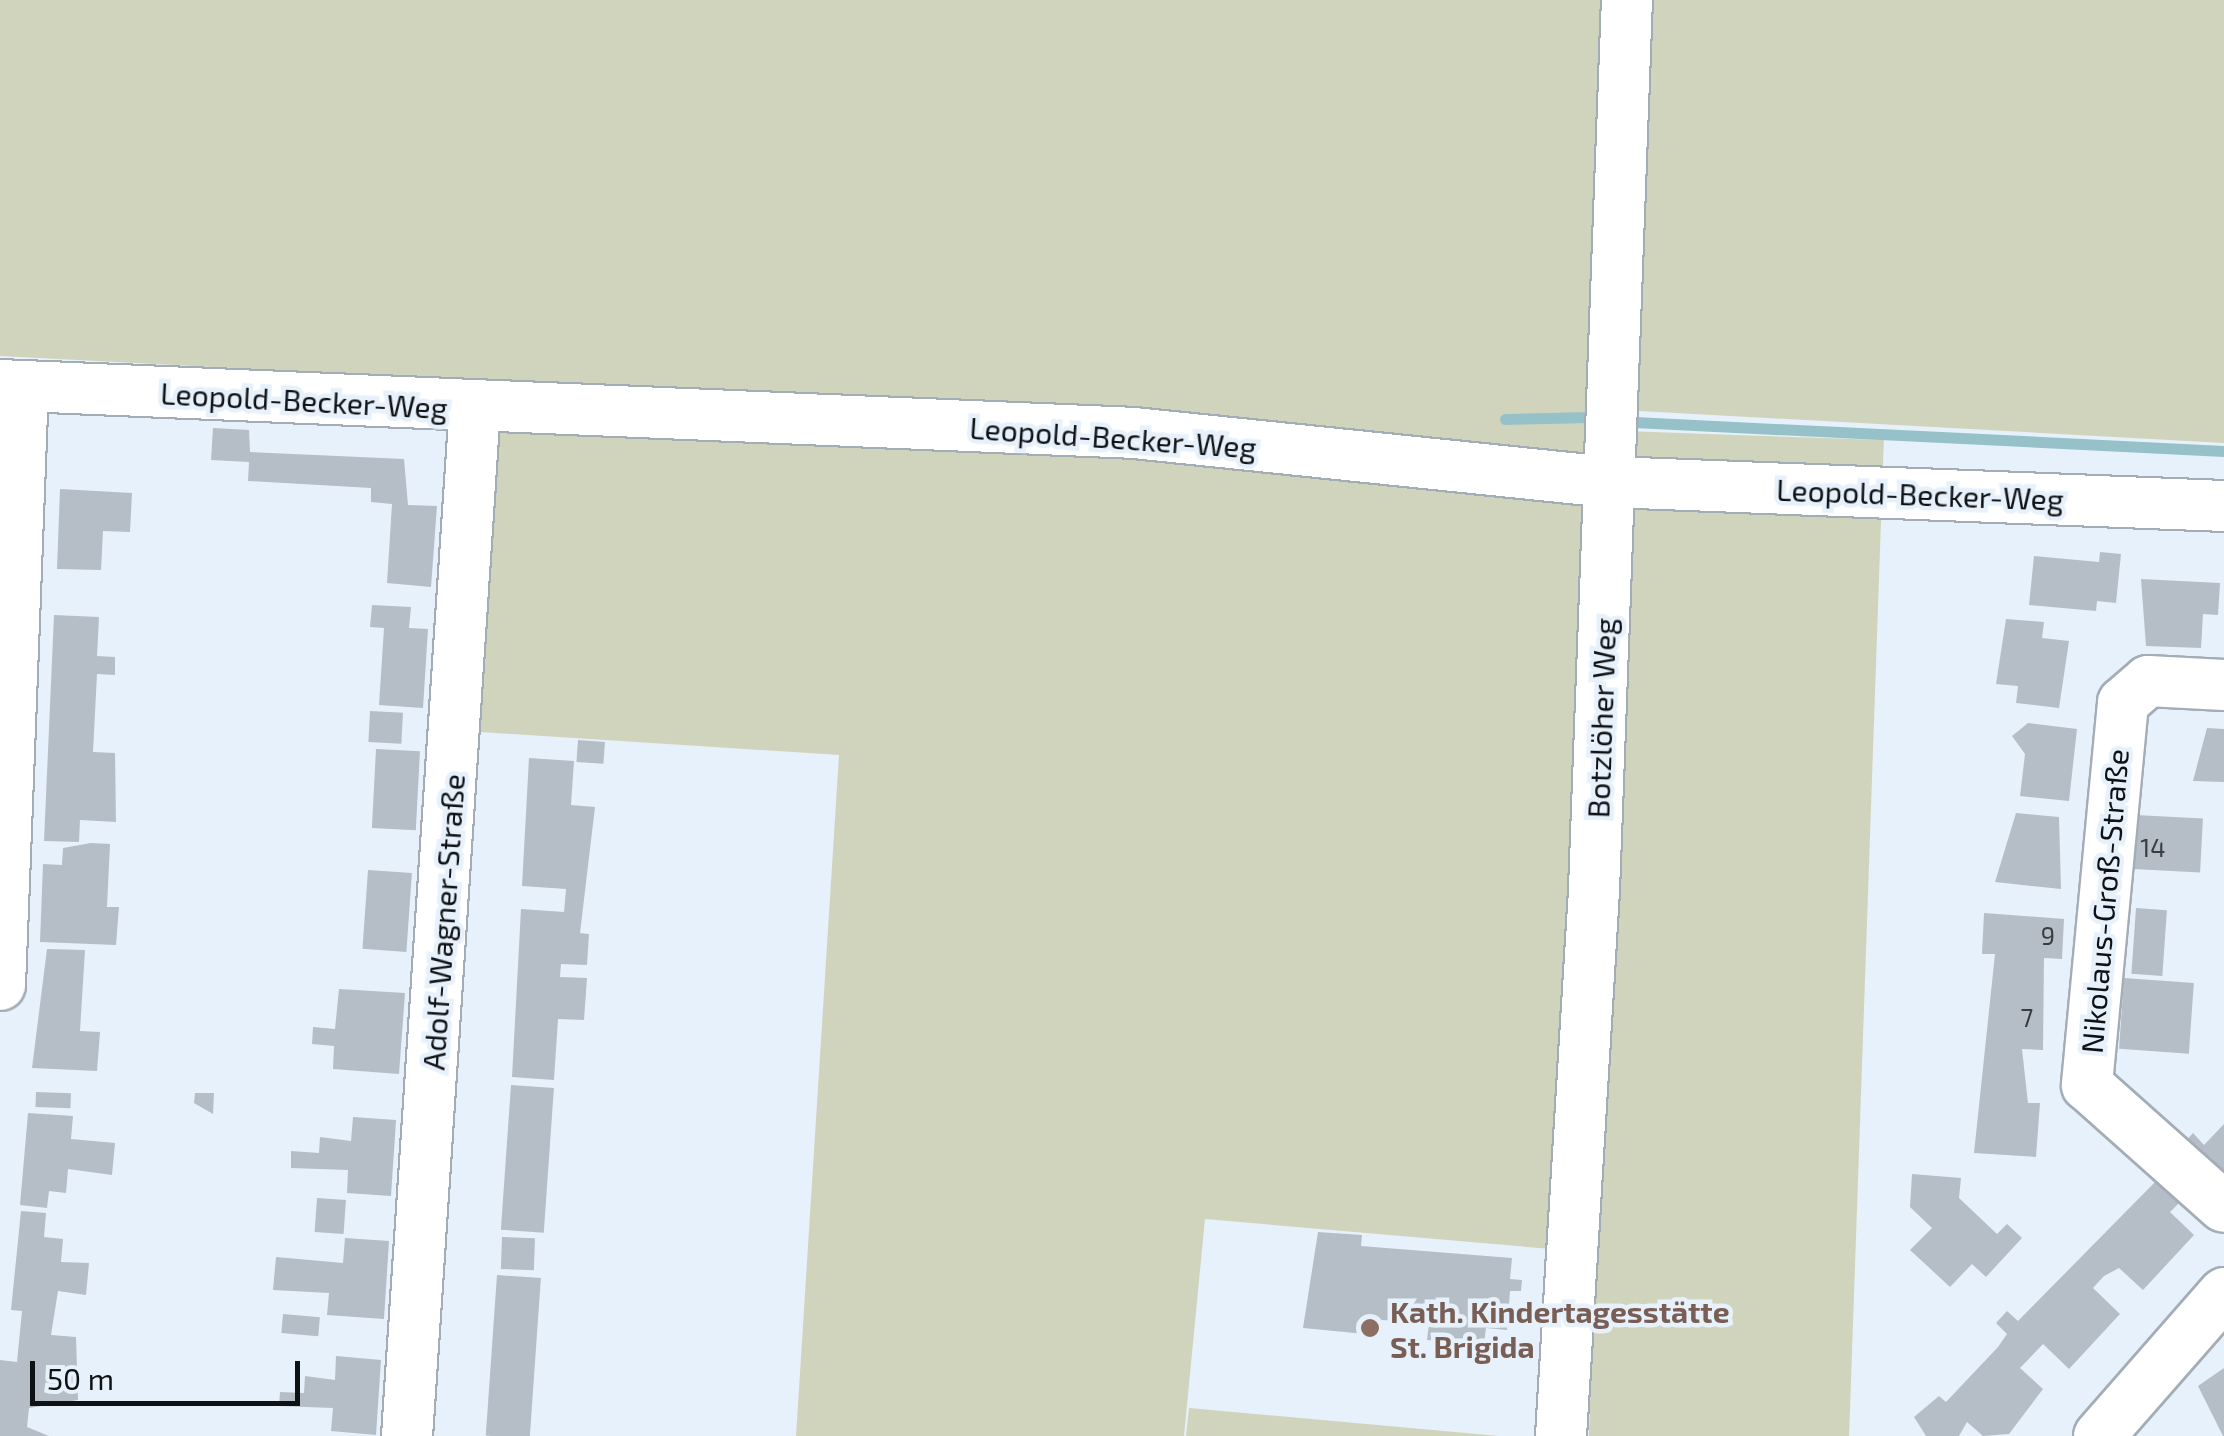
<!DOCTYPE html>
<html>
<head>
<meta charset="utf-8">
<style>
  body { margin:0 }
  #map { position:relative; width:2224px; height:1436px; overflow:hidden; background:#e7f1fb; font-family:"Exo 2",sans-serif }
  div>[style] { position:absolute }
  .green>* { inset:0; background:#d1d4bd; transform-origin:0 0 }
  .stream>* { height:11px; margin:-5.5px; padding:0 5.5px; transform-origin:5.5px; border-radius:5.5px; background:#96c1c9 }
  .building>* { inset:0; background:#b5bec7; transform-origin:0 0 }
  .roads { filter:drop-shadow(2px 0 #a4adb6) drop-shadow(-2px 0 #a4adb6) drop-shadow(0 2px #a4adb6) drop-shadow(0 -2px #a4adb6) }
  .minor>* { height:50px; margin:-25px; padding:0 25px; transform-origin:25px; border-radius:25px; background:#fff }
  .dots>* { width:28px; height:28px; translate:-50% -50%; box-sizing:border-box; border:5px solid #e7f1fb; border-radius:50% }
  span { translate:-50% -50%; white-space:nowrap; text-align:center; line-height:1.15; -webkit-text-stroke:9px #e7f1fb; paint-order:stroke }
  .number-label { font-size:25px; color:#383d42 }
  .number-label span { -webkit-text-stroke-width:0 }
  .street-label { font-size:30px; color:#0f1215 }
  .education-label { font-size:30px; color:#785e54; font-weight:700 }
  .left { translate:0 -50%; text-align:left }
  .scale { position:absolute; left:30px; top:1361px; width:270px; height:45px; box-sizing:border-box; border:5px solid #0f1215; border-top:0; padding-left:12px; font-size:30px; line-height:35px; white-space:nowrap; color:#0f1215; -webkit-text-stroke:8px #e7f1fb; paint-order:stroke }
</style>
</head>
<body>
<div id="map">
  <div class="green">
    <i style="clip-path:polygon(0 0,2224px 0,2224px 443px,1603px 409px,1551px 1249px,1205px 1219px,1184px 1436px,796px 1436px,839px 755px,480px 732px,503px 382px,0 356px)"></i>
    <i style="left:1624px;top:431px;width:260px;height:1006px;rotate:2deg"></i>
    <i style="clip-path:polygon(1189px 1408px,1499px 1436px,1186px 1436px)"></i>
  </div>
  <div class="stream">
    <i style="left:1505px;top:419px;width:85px;rotate:-1.3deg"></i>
    <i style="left:1590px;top:417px;width:8px;rotate:-90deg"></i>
    <i style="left:1634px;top:422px;width:591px;rotate:2.81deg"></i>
  </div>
  <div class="building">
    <i style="clip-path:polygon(213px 428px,249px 430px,250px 452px,404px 459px,408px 505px,437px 506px,431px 587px,387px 583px,392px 504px,371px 502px,371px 488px,248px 481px,249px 462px,211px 460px)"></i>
    <i style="clip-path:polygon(60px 489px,132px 493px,130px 532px,103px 531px,101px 570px,57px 569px)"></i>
    <i style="clip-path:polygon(2100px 552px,2121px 554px,2116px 603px,2097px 601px,2096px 611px,2029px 605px,2034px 556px,2099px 562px)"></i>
    <i style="clip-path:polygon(2141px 579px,2220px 583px,2218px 615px,2203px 614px,2201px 648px,2146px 646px)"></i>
    <i style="clip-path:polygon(372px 605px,411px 607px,409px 628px,428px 629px,423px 708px,379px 705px,384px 628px,370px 627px)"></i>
    <i style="clip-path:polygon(54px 615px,99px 617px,97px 656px,115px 657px,115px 675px,97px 674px,93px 752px,115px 753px,116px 822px,80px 820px,79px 842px,44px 841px)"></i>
    <i style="clip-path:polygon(2006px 619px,2044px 622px,2042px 638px,2069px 641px,2059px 708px,2016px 703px,2018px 686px,1996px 684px)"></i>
    <i style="left:370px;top:711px;width:33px;height:31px;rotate:3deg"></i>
    <i style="clip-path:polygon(2028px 723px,2077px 729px,2069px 801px,2020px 796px,2025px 754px,2012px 736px)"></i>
    <i style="clip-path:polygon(2207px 728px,2224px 729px,2224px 782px,2193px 781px)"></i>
    <i style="left:578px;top:740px;width:27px;height:22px;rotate:4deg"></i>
    <i style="left:376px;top:749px;width:44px;height:79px;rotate:3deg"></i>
    <i style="clip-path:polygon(529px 758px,574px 761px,571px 805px,595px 807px,580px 933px,589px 934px,587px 965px,561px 964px,560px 977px,587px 978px,584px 1020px,558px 1019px,554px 1080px,512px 1077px,521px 909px,564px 912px,566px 889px,522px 886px)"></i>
    <i style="clip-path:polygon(2016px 813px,2059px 817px,2061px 889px,1995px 882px)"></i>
    <i style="left:2136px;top:815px;width:67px;height:54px;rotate:3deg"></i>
    <i style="clip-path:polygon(91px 843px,110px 844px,107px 907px,119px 907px,116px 945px,40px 942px,43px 864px,62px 865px,63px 848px)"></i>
    <i style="left:368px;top:870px;width:44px;height:79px;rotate:4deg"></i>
    <i style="left:2136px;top:908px;width:31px;height:66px;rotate:4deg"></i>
    <i style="clip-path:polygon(1984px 913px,2064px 919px,2062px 959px,2044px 958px,2043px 1050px,2022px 1049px,2028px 1103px,2040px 1103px,2036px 1157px,1974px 1153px,1995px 954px,1982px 954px)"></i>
    <i style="clip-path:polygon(47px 949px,85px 950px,80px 1031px,100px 1032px,97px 1071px,32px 1068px)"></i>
    <i style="left:2124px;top:978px;width:70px;height:71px;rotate:4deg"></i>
    <i style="clip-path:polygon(339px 989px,405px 993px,399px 1074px,333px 1069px,334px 1046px,312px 1044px,313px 1027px,335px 1029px)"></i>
    <i style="left:511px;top:1085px;width:43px;height:145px;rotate:4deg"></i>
    <i style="left:36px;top:1092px;width:35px;height:15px;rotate:2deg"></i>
    <i style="clip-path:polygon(195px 1093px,214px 1093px,213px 1114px,194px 1103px)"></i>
    <i style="clip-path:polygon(28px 1113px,73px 1116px,71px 1139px,115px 1143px,112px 1175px,68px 1169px,66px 1193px,49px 1191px,47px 1208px,20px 1205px)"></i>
    <i style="clip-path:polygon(353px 1117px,396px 1120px,391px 1196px,347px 1193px,348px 1170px,291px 1168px,291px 1151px,319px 1153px,320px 1137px,351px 1141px)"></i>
    <i style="clip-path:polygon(2224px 1124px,2224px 1171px,2217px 1178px,2182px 1145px,2193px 1133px,2204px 1145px)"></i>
    <i style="clip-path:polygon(1912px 1174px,1961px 1178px,1959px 1198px,1997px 1234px,2007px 1224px,2022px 1238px,1986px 1277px,1972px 1264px,1950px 1287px,1910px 1250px,1932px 1228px,1910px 1207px)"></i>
    <i style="clip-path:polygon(2158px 1179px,2181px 1201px,2170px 1212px,2194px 1235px,2143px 1290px,2119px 1268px,2104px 1276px,2093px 1288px,2120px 1314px,2069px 1369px,2043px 1344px,2020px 1368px,2043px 1389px,2009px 1434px,1983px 1436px,1967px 1422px,1959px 1436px,1926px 1436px,1914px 1417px,1939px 1396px,1946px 1402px,1998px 1347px,2007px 1334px,1996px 1323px,2007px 1311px,2018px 1321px)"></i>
    <i style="left:317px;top:1198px;width:29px;height:34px;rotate:4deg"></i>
    <i style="clip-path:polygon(21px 1211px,46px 1213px,44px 1237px,63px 1239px,61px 1262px,89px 1263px,86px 1295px,58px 1291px,51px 1335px,76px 1337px,78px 1400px,29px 1408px,27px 1427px,49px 1436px,0 1436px,0 1360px,17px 1362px,22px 1311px,11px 1310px)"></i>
    <i style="clip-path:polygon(1318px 1232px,1362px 1235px,1361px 1246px,1512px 1258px,1510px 1279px,1522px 1280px,1521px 1291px,1510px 1291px,1507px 1330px,1486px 1328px,1484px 1344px,1427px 1340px,1429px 1323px,1366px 1319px,1365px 1334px,1303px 1328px)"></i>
    <i style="left:502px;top:1237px;width:33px;height:32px;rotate:2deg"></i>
    <i style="clip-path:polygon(345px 1238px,389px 1241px,384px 1319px,327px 1315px,329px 1293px,273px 1290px,276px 1257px,343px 1263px)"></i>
    <i style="left:497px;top:1275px;width:44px;height:161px;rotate:4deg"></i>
    <i style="left:283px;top:1314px;width:37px;height:19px;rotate:5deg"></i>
    <i style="clip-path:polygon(336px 1356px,381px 1360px,376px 1435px,331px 1431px,333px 1408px,279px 1406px,280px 1392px,304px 1393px,305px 1376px,335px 1380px)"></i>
    <i style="clip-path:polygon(2224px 1368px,2224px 1436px,2223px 1436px,2198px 1386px)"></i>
  </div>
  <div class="roads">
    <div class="minor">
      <i style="left:0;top:385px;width:1135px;rotate:2.42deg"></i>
      <i style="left:1134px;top:433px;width:480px;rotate:5.9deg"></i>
      <i style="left:1611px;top:482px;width:613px;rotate:2.24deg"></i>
      <i style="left:2224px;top:685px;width:76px;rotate:-177deg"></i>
      <i style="left:2148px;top:681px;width:33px;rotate:139deg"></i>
      <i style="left:2123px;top:703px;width:384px;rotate:95.4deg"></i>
      <i style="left:2087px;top:1085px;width:183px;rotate:41.7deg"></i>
      <i style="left:0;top:985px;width:598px;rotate:-87.8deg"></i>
      <i style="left:407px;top:1436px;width:1030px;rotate:-86.22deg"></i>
      <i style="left:1561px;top:1436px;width:547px;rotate:-86.54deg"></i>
      <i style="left:1594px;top:890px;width:891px;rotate:-87.88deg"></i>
      <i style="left:2099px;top:1436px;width:190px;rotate:-48.8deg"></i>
    </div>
  </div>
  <div class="dots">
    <i style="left:1370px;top:1328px;background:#8d6e63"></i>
  </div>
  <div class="number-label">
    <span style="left:2153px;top:847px">14</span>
    <span style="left:2048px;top:935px">9</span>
    <span style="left:2027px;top:1017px">7</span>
  </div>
  <div class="street-label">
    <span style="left:304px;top:400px;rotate:3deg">Leopold-Becker-Weg</span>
    <span style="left:1113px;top:437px;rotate:4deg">Leopold-Becker-Weg</span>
    <span style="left:1920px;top:494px;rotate:2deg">Leopold-Becker-Weg</span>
    <span style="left:1601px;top:718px;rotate:-88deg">Botzlöher Weg</span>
    <span style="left:2104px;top:901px;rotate:-85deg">Nikolaus-Groß-Straße</span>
    <span style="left:443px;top:922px;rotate:-86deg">Adolf-Wagner-Straße</span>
  </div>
  <div class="education-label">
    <span class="left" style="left:1390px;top:1328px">Kath. Kindertagesstätte<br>St. Brigida</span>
  </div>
  <div class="scale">50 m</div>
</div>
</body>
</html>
